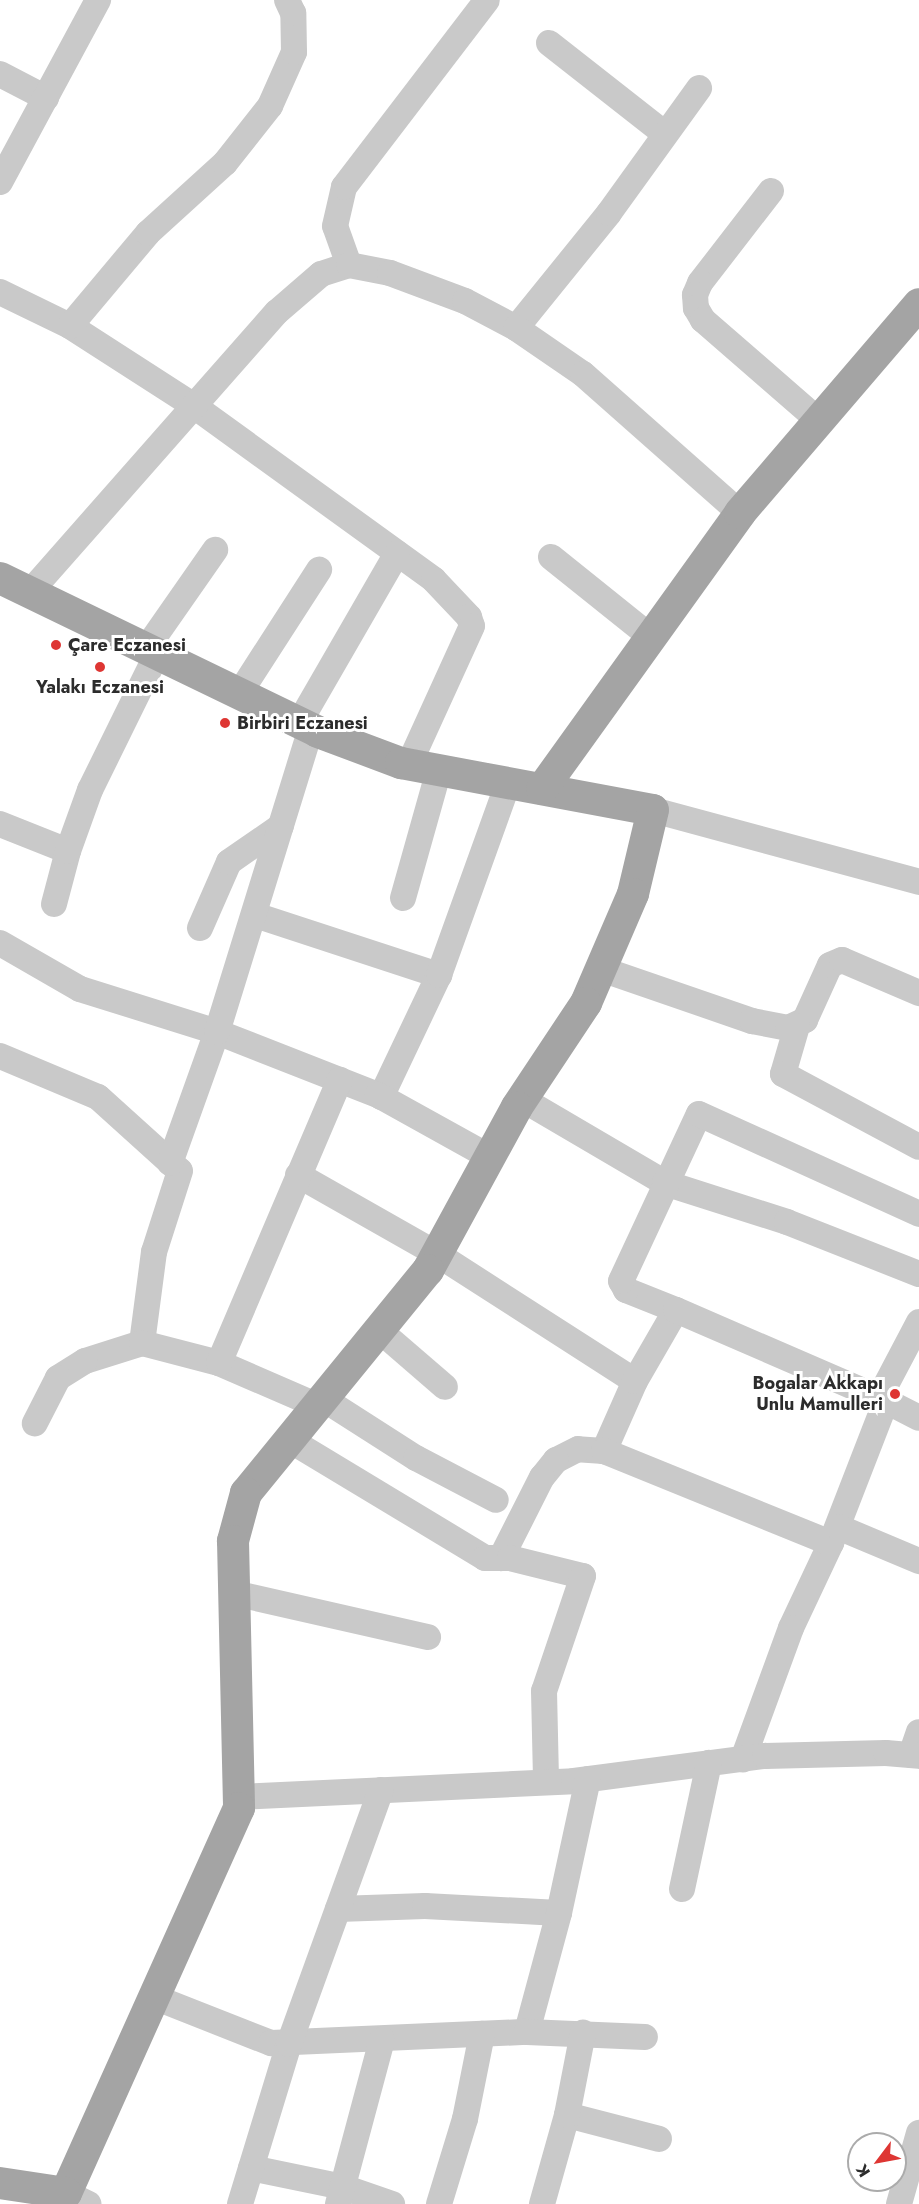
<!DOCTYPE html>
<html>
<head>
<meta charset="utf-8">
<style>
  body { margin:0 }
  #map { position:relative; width:919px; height:2204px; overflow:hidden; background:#fff; font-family:Jost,sans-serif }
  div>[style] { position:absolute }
  .minor>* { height:26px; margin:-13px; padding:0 13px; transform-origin:13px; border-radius:13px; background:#c9c9c9 }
  .major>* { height:32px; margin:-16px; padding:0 16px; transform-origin:16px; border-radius:16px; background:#a4a4a4 }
  .dots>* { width:16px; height:16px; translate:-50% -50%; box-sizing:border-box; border:3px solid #fff; border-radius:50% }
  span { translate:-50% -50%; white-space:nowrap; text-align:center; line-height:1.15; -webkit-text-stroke:6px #fff; paint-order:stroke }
  .poi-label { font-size:18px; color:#2c2c2c; font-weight:700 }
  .left { translate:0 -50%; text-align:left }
  .right { translate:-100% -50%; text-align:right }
  .north { position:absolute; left:847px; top:2132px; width:60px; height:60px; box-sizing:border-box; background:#fff; border:2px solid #ababab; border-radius:50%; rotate:238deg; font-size:16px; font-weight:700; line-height:24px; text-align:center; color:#2c2c2c }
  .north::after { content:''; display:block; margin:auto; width:21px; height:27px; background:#de3633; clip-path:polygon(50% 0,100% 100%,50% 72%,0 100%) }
</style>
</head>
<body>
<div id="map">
  <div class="minor">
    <i style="left:549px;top:43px;width:147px;rotate:38.1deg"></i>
    <i style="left:0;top:74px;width:52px;rotate:27.6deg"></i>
    <i style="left:0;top:182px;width:207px;rotate:-61.7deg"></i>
    <i style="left:771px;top:191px;width:116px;rotate:127.7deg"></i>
    <i style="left:700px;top:283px;width:13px;rotate:113deg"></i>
    <i style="left:695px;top:295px;width:13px;rotate:86deg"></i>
    <i style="left:696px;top:308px;width:14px;rotate:60deg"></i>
    <i style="left:703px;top:320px;width:152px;rotate:41deg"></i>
    <i style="left:349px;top:265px;width:41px;rotate:-109.7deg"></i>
    <i style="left:335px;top:226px;width:40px;rotate:-77deg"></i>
    <i style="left:344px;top:187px;width:235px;rotate:-52.6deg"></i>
    <i style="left:0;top:292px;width:78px;rotate:25.9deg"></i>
    <i style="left:70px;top:326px;width:148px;rotate:32.8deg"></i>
    <i style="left:194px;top:406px;width:296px;rotate:35.9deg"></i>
    <i style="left:434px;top:580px;width:51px;rotate:46.6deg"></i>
    <i style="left:469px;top:617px;width:9px;rotate:72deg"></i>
    <i style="left:472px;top:626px;width:152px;rotate:114.5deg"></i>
    <i style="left:70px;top:326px;width:121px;rotate:-50deg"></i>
    <i style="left:148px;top:233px;width:104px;rotate:-42.3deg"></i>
    <i style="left:225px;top:163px;width:73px;rotate:-51.7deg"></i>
    <i style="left:270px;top:106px;width:59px;rotate:-66deg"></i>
    <i style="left:294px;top:52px;width:39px;rotate:-91deg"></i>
    <i style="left:293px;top:13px;width:14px;rotate:-115deg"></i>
    <i style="left:516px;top:328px;width:148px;rotate:-51deg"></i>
    <i style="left:609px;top:213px;width:154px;rotate:-54.2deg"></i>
    <i style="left:551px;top:557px;width:128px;rotate:38.7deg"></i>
    <i style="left:30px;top:592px;width:373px;rotate:-48.6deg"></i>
    <i style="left:277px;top:312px;width:58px;rotate:-40.8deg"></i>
    <i style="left:321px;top:274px;width:29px;rotate:-18deg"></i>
    <i style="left:349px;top:265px;width:42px;rotate:11deg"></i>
    <i style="left:390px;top:273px;width:80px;rotate:20.5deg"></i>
    <i style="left:465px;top:301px;width:58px;rotate:27.9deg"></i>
    <i style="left:516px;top:328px;width:81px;rotate:34.5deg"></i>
    <i style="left:583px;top:374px;width:210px;rotate:41.5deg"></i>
    <i style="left:146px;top:649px;width:121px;rotate:-55.1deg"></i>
    <i style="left:239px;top:694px;width:148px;rotate:-57.2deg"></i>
    <i style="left:299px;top:723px;width:196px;rotate:-60deg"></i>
    <i style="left:653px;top:810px;width:276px;rotate:15.1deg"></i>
    <i style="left:0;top:824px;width:73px;rotate:21.7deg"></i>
    <i style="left:403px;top:898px;width:133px;rotate:-74.3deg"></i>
    <i style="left:54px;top:904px;width:55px;rotate:-75.2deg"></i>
    <i style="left:68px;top:851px;width:65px;rotate:-70.2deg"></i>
    <i style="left:90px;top:790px;width:152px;rotate:-63.8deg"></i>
    <i style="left:255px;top:915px;width:194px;rotate:18.1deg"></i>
    <i style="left:439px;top:975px;width:135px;rotate:115.4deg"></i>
    <i style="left:200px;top:928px;width:72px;rotate:-66.3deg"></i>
    <i style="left:229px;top:862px;width:63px;rotate:-34.7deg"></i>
    <i style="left:0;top:943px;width:92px;rotate:29.9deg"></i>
    <i style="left:80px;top:989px;width:144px;rotate:17.4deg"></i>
    <i style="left:217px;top:1032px;width:173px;rotate:21.4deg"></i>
    <i style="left:378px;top:1095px;width:128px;rotate:29deg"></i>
    <i style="left:601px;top:969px;width:160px;rotate:19deg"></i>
    <i style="left:752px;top:1021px;width:37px;rotate:11deg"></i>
    <i style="left:788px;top:1028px;width:19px;rotate:-25deg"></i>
    <i style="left:805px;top:1020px;width:60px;rotate:-65.6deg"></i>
    <i style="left:830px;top:965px;width:13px;rotate:-23deg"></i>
    <i style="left:842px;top:960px;width:84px;rotate:23.2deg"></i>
    <i style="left:439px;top:975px;width:204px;rotate:-70.2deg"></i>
    <i style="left:797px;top:1026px;width:50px;rotate:106.3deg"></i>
    <i style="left:783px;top:1074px;width:154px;rotate:28.2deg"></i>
    <i style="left:0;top:1056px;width:106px;rotate:22.7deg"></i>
    <i style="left:98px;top:1097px;width:110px;rotate:42.1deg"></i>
    <i style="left:180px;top:1171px;width:85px;rotate:107.8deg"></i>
    <i style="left:154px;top:1252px;width:92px;rotate:97.5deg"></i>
    <i style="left:142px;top:1343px;width:60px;rotate:162.5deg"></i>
    <i style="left:85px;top:1361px;width:32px;rotate:148deg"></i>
    <i style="left:58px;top:1378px;width:51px;rotate:117.1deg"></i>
    <i style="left:522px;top:1099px;width:166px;rotate:30.4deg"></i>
    <i style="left:665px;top:1183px;width:128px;rotate:17.7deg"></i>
    <i style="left:787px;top:1222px;width:142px;rotate:21.5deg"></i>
    <i style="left:170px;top:1163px;width:139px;rotate:-70.3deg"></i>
    <i style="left:217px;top:1032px;width:317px;rotate:-72.8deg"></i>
    <i style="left:298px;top:1175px;width:160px;rotate:29.6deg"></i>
    <i style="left:437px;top:1254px;width:235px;rotate:32.7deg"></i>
    <i style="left:635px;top:1381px;width:77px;rotate:113.9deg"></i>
    <i style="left:604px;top:1451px;width:26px;rotate:-176deg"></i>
    <i style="left:578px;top:1449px;width:25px;rotate:153deg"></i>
    <i style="left:556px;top:1460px;width:22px;rotate:129deg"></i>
    <i style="left:542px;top:1477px;width:91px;rotate:116.8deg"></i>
    <i style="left:676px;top:1310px;width:54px;rotate:-158.2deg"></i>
    <i style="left:626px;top:1290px;width:10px;rotate:-119deg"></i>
    <i style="left:621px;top:1281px;width:184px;rotate:-65deg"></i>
    <i style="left:699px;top:1114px;width:242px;rotate:24.4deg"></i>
    <i style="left:379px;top:1330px;width:87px;rotate:40.8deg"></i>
    <i style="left:142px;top:1343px;width:80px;rotate:14.6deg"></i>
    <i style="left:219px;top:1363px;width:106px;rotate:23.4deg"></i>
    <i style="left:219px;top:1363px;width:308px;rotate:-66.9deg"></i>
    <i style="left:635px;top:1381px;width:82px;rotate:-60deg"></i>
    <i style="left:676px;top:1310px;width:229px;rotate:23.4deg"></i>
    <i style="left:886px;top:1401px;width:152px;rotate:111.2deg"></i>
    <i style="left:831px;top:1543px;width:94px;rotate:115.2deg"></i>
    <i style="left:791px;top:1628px;width:140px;rotate:110.1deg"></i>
    <i style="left:322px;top:1398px;width:112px;rotate:32.6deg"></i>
    <i style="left:416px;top:1458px;width:90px;rotate:27.7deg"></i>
    <i style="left:879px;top:1398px;width:86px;rotate:-62.2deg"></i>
    <i style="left:886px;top:1401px;width:37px;rotate:27deg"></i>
    <i style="left:288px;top:1439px;width:230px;rotate:31.1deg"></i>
    <i style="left:485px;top:1558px;width:25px"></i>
    <i style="left:510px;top:1558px;width:75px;rotate:13.9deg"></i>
    <i style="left:583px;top:1576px;width:121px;rotate:108.7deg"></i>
    <i style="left:544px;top:1691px;width:91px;rotate:88.7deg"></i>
    <i style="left:604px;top:1451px;width:245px;rotate:22.1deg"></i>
    <i style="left:838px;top:1527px;width:88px;rotate:22.8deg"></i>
    <i style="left:234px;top:1593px;width:199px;rotate:12.8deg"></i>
    <i style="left:911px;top:1755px;width:24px;rotate:-71deg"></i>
    <i style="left:239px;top:1797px;width:335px;rotate:-2.7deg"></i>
    <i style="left:574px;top:1781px;width:193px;rotate:-7.5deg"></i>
    <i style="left:765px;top:1756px;width:121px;rotate:-1.4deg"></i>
    <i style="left:886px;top:1753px;width:33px;rotate:5deg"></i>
    <i style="left:682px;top:1889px;width:129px;rotate:-77.9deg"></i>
    <i style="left:338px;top:1909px;width:87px;rotate:-2deg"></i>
    <i style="left:425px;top:1906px;width:134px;rotate:3deg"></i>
    <i style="left:559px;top:1913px;width:123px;rotate:105.1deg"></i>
    <i style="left:559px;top:1913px;width:137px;rotate:-77.8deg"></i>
    <i style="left:154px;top:1997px;width:126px;rotate:21.5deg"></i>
    <i style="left:271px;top:2043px;width:256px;rotate:-2.5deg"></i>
    <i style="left:527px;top:2032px;width:118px;rotate:2.4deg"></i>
    <i style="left:567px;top:2115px;width:95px;rotate:14.6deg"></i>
    <i style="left:251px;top:2168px;width:94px;rotate:11.7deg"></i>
    <i style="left:343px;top:2187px;width:52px;rotate:19.1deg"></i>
    <i style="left:66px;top:2193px;width:25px;rotate:26deg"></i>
    <i style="left:240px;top:2204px;width:167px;rotate:-73deg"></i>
    <i style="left:289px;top:2044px;width:270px;rotate:-70.1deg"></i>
    <i style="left:338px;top:2204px;width:170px;rotate:-75deg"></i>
    <i style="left:439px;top:2204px;width:89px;rotate:-73deg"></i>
    <i style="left:465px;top:2119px;width:87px;rotate:-78.7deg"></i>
    <i style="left:542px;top:2204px;width:92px;rotate:-74.3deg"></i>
    <i style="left:567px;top:2115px;width:84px;rotate:-79deg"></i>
    <i style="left:899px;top:2204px;width:74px;rotate:-74.3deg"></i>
  </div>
  <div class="major">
    <i style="left:0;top:578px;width:353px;rotate:25.8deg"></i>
    <i style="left:318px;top:732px;width:89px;rotate:20.5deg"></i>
    <i style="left:401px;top:763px;width:256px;rotate:10.6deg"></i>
    <i style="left:653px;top:810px;width:86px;rotate:103.4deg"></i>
    <i style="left:633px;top:894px;width:119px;rotate:113.3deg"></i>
    <i style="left:586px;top:1003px;width:125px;rotate:123.6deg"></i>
    <i style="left:517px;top:1107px;width:186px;rotate:118.6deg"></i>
    <i style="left:428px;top:1270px;width:288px;rotate:129.2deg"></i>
    <i style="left:246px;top:1493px;width:50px;rotate:105.2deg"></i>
    <i style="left:233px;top:1541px;width:267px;rotate:88.7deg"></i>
    <i style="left:239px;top:1808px;width:422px;rotate:114.2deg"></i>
    <i style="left:66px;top:2193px;width:67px;rotate:-171.4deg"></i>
    <i style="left:542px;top:789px;width:340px;rotate:-54.3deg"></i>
    <i style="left:740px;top:513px;width:275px;rotate:-49.4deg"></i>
  </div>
  <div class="dots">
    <i style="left:56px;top:645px;background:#de3633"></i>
    <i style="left:100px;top:667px;background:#de3633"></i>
    <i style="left:225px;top:723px;background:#de3633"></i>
    <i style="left:895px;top:1394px;background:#de3633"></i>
  </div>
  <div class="poi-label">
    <span class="left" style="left:68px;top:645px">Çare Eczanesi</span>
    <span style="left:100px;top:687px">Yalakı Eczanesi</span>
    <span class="left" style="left:237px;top:723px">Birbiri Eczanesi</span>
    <span class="right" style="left:883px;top:1394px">Bogalar Akkapı<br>Unlu Mamulleri</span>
  </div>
  <div class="north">K</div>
</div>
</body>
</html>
